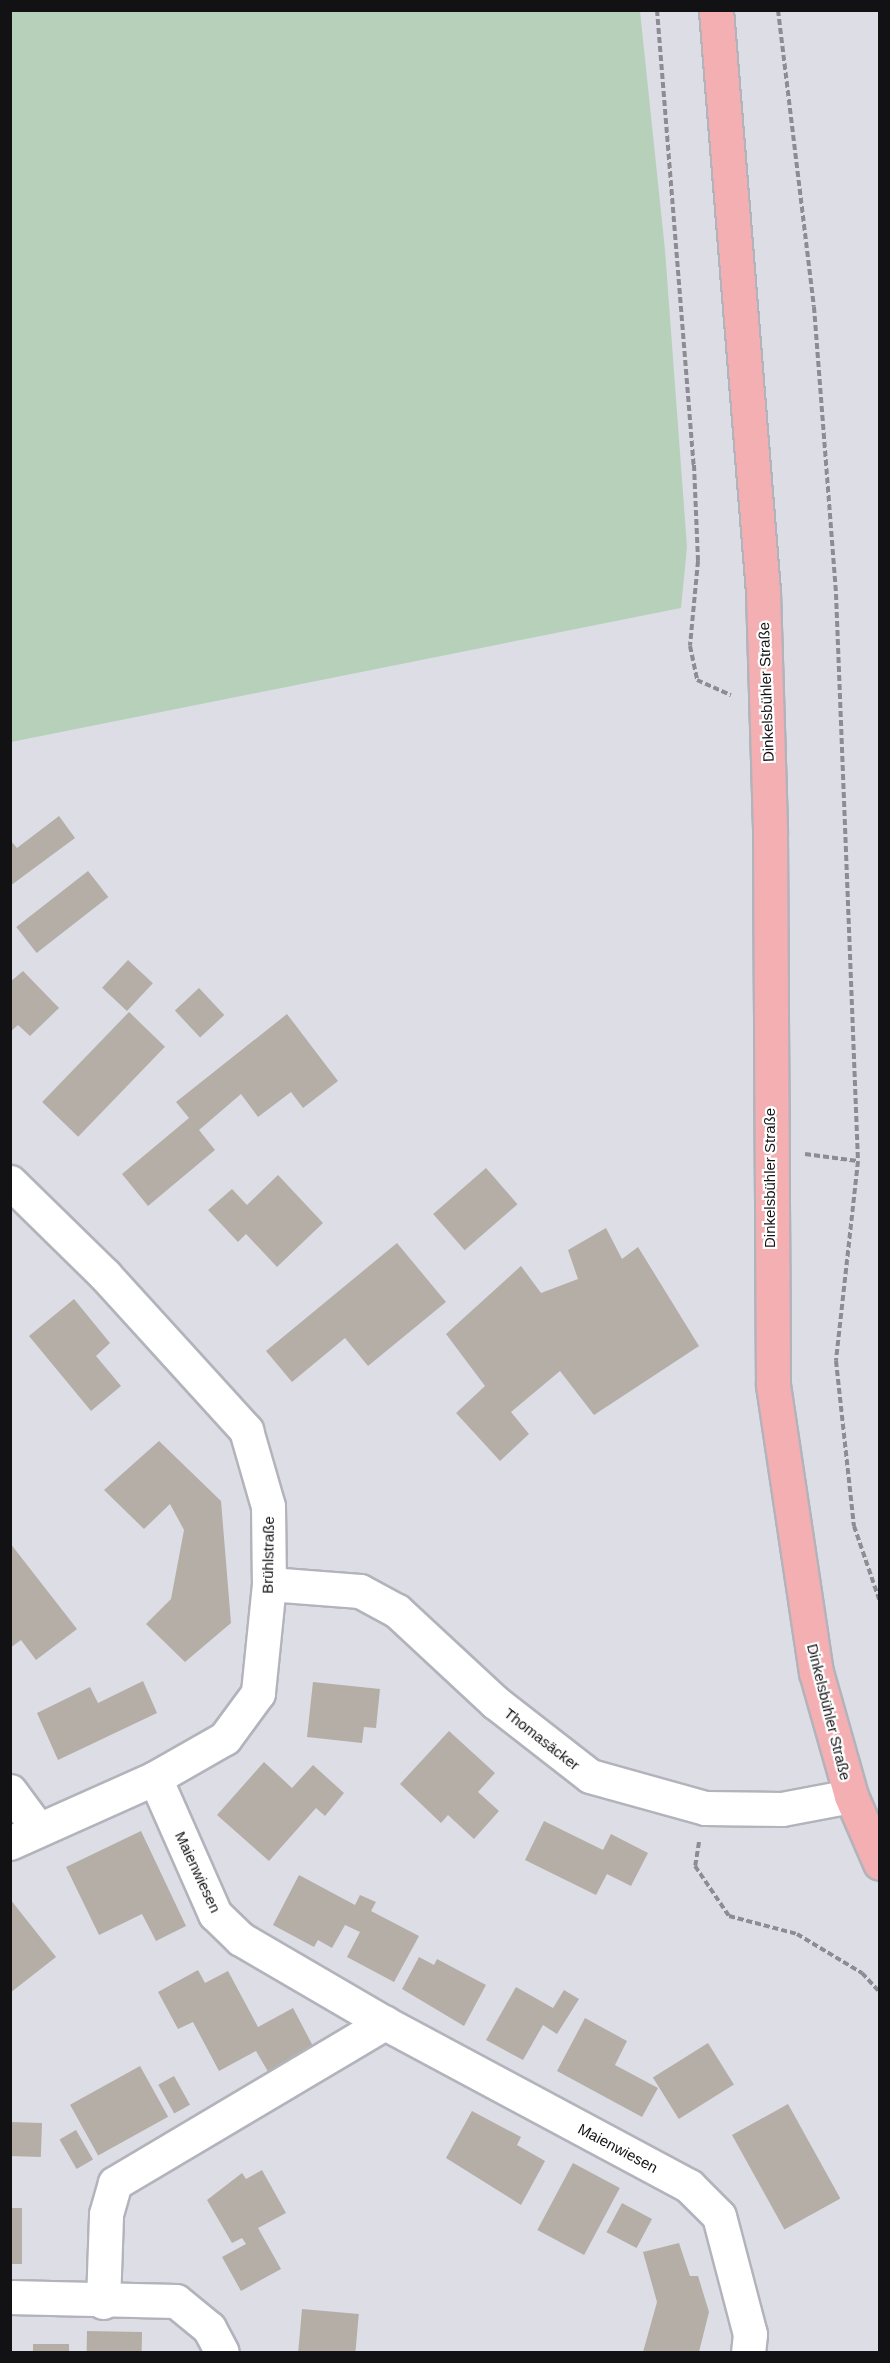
<!DOCTYPE html>
<html>
<head>
<meta charset="utf-8">
<style>
  body { margin:0 }
  #map { position:relative; width:890px; height:2363px; overflow:hidden; background:#dddde6; font-family:Arial,sans-serif }
  div>[style] { position:absolute }
  .green>* { inset:0; background:#b6d0ba }
  .building>* { inset:0; background:#b4aea6; transform-origin:0 0 }
  .path>* { height:4px; margin-top:-2px; transform-origin:0; background:repeating-linear-gradient(90deg,#8c8c92 0 6px,transparent 0 9px) }
  .roads { filter:drop-shadow(2px 0 #b3b3bc) drop-shadow(-2px 0 #b3b3bc) drop-shadow(0 2px #b3b3bc) drop-shadow(0 -2px #b3b3bc) }
  .minor>* { height:33px; margin:-16.5px; padding:0 16.5px; transform-origin:16.5px; border-radius:16.5px; background:#fff }
  .major>* { height:33px; margin:-16.5px; padding:0 16.5px; transform-origin:16.5px; border-radius:16.5px; background:#f4afb2 }
  span { translate:-50% -50%; white-space:nowrap; text-align:center; line-height:1.15; -webkit-text-stroke:4.5px #fff; paint-order:stroke }
  .street-label { font-size:15px; color:#121215 }
  .frame { position:absolute; inset:0; border:12px solid #121215; pointer-events:none }
</style>
</head>
<body>
<div id="map">
  <div class="green">
    <i style="clip-path:polygon(11px 10px,640px 11px,665px 250px,687px 547px,681px 608px,11px 742px)"></i>
  </div>
  <div class="building">
    <i style="clip-path:polygon(59px 816px,75px 838px,10px 886px,10px 840px,17px 848px)"></i>
    <i style="left:88px;top:871px;width:33px;height:91px;rotate:52deg"></i>
    <i style="left:128px;top:960px;width:34px;height:38px;rotate:43deg"></i>
    <i style="clip-path:polygon(23px 971px,59px 1008px,30px 1036px,18px 1025px,10px 1032px,10px 982px)"></i>
    <i style="left:199px;top:988px;width:37px;height:33px;rotate:47deg"></i>
    <i style="left:129px;top:1012px;width:50px;height:125px;rotate:44deg"></i>
    <i style="clip-path:polygon(287px 1014px,338px 1081px,303px 1108px,291px 1092px,258px 1117px,241px 1094px,199px 1130px,215px 1150px,148px 1206px,122px 1174px,189px 1118px,176px 1102px)"></i>
    <i style="left:486px;top:1168px;width:48px;height:70px;rotate:49deg"></i>
    <i style="clip-path:polygon(278px 1175px,323px 1223px,277px 1267px,246px 1234px,238px 1242px,208px 1210px,232px 1189px,247px 1205px)"></i>
    <i style="clip-path:polygon(606px 1228px,622px 1259px,638px 1247px,699px 1346px,594px 1415px,560px 1371px,511px 1412px,529px 1434px,500px 1461px,456px 1413px,485px 1386px,446px 1334px,521px 1266px,541px 1293px,578px 1279px,568px 1250px)"></i>
    <i style="clip-path:polygon(397px 1243px,446px 1302px,368px 1366px,345px 1338px,292px 1382px,266px 1351px)"></i>
    <i style="clip-path:polygon(74px 1299px,110px 1343px,96px 1356px,121px 1386px,91px 1411px,29px 1336px)"></i>
    <i style="clip-path:polygon(159px 1441px,221px 1501px,231px 1623px,185px 1662px,146px 1624px,171px 1599px,184px 1530px,170px 1504px,144px 1529px,104px 1490px)"></i>
    <i style="clip-path:polygon(10px 1543px,77px 1629px,36px 1660px,21px 1640px,10px 1648px)"></i>
    <i style="clip-path:polygon(143px 1681px,157px 1713px,58px 1760px,37px 1713px,90px 1687px,98px 1703px)"></i>
    <i style="clip-path:polygon(313px 1682px,380px 1689px,376px 1728px,364px 1727px,362px 1743px,307px 1737px)"></i>
    <i style="clip-path:polygon(449px 1731px,495px 1773px,478px 1792px,499px 1811px,474px 1839px,448px 1815px,441px 1823px,400px 1784px)"></i>
    <i style="clip-path:polygon(264px 1762px,292px 1788px,313px 1765px,344px 1793px,325px 1816px,316px 1808px,269px 1861px,217px 1815px)"></i>
    <i style="clip-path:polygon(544px 1821px,603px 1850px,611px 1834px,648px 1853px,631px 1886px,607px 1874px,596px 1895px,525px 1860px)"></i>
    <i style="clip-path:polygon(141px 1831px,186px 1926px,156px 1941px,142px 1914px,99px 1935px,66px 1867px)"></i>
    <i style="clip-path:polygon(299px 1875px,355px 1905px,360px 1895px,376px 1902px,371px 1911px,419px 1936px,394px 1982px,347px 1957px,360px 1932px,345px 1925px,332px 1948px,318px 1940px,314px 1947px,273px 1925px)"></i>
    <i style="clip-path:polygon(10px 1899px,56px 1957px,10px 1993px)"></i>
    <i style="clip-path:polygon(419px 1957px,434px 1965px,437px 1959px,486px 1985px,464px 2026px,402px 1989px)"></i>
    <i style="clip-path:polygon(198px 1970px,205px 1983px,228px 1971px,258px 2027px,293px 2008px,315px 2050px,270px 2075px,256px 2051px,219px 2071px,193px 2022px,178px 2029px,158px 1992px)"></i>
    <i style="clip-path:polygon(516px 1987px,553px 2008px,564px 1990px,579px 1999px,557px 2034px,543px 2025px,523px 2060px,486px 2040px)"></i>
    <i style="clip-path:polygon(585px 2018px,627px 2041px,615px 2065px,658px 2088px,642px 2117px,557px 2071px)"></i>
    <i style="left:708px;top:2043px;width:49px;height:65px;rotate:58deg"></i>
    <i style="left:140px;top:2066px;width:58px;height:80px;rotate:61deg"></i>
    <i style="left:174px;top:2076px;width:33px;height:18px;rotate:61deg"></i>
    <i style="left:788px;top:2104px;width:108px;height:64px;rotate:61deg"></i>
    <i style="clip-path:polygon(472px 2111px,521px 2137px,517px 2145px,545px 2161px,521px 2205px,446px 2158px)"></i>
    <i style="left:10px;top:2122px;width:32px;height:34px;rotate:2deg"></i>
    <i style="left:76px;top:2130px;width:34px;height:19px;rotate:60deg"></i>
    <i style="left:573px;top:2163px;width:53px;height:76px;rotate:28deg"></i>
    <i style="clip-path:polygon(262px 2170px,286px 2213px,258px 2228px,281px 2269px,241px 2291px,222px 2257px,246px 2244px,242px 2238px,232px 2243px,207px 2200px,242px 2173px,246px 2179px)"></i>
    <i style="left:622px;top:2203px;width:34px;height:33px;rotate:28deg"></i>
    <i style="left:10px;top:2208px;width:12px;height:56px"></i>
    <i style="clip-path:polygon(679px 2243px,690px 2276px,698px 2276px,709px 2312px,699px 2352px,643px 2352px,657px 2302px,643px 2252px)"></i>
    <i style="left:302px;top:2309px;width:57px;height:43px;rotate:5deg"></i>
    <i style="left:87px;top:2331px;width:55px;height:21px;rotate:1deg"></i>
    <i style="left:33px;top:2344px;width:36px;height:8px"></i>
  </div>
  <div class="path">
    <i style="left:657px;top:10px;width:457px;rotate:85.4deg"></i>
    <i style="left:694px;top:465px;width:96px;rotate:87.6deg"></i>
    <i style="left:698px;top:561px;width:85px;rotate:95.4deg"></i>
    <i style="left:690px;top:646px;width:35px;rotate:78deg"></i>
    <i style="left:697px;top:680px;width:37px;rotate:24deg"></i>
    <i style="left:778px;top:10px;width:299px;rotate:83.1deg"></i>
    <i style="left:814px;top:307px;width:288px;rotate:85.6deg"></i>
    <i style="left:836px;top:594px;width:567px;rotate:87.78deg"></i>
    <i style="left:858px;top:1161px;width:201px;rotate:96.3deg"></i>
    <i style="left:836px;top:1361px;width:166px;rotate:83.8deg"></i>
    <i style="left:854px;top:1526px;width:80px;rotate:71.1deg"></i>
    <i style="left:805px;top:1154px;width:53px;rotate:7.5deg"></i>
    <i style="left:699px;top:1842px;width:24px;rotate:99deg"></i>
    <i style="left:695px;top:1866px;width:60px;rotate:55.8deg"></i>
    <i style="left:729px;top:1916px;width:70px;rotate:14.8deg"></i>
    <i style="left:797px;top:1934px;width:76px;rotate:31deg"></i>
    <i style="left:862px;top:1973px;width:26px;rotate:47deg"></i>
  </div>
  <div class="roads">
    <div class="minor">
      <i style="left:10px;top:1182px;width:133px;rotate:44.4deg"></i>
      <i style="left:105px;top:1275px;width:210px;rotate:47.7deg"></i>
      <i style="left:246px;top:1430px;width:79px;rotate:73.9deg"></i>
      <i style="left:268px;top:1506px;width:78px;rotate:89.3deg"></i>
      <i style="left:269px;top:1584px;width:110px;rotate:95.8deg"></i>
      <i style="left:258px;top:1693px;width:56px;rotate:126.3deg"></i>
      <i style="left:225px;top:1738px;width:81px;rotate:150.3deg"></i>
      <i style="left:155px;top:1778px;width:159px;rotate:155.9deg"></i>
      <i style="left:269px;top:1584px;width:91px;rotate:4.4deg"></i>
      <i style="left:360px;top:1591px;width:42px;rotate:28.4deg"></i>
      <i style="left:397px;top:1611px;width:134px;rotate:42.9deg"></i>
      <i style="left:495px;top:1702px;width:120px;rotate:37.9deg"></i>
      <i style="left:590px;top:1776px;width:119px;rotate:15.5deg"></i>
      <i style="left:705px;top:1808px;width:77px;rotate:0.7deg"></i>
      <i style="left:782px;top:1809px;width:70px;rotate:-10.7deg"></i>
      <i style="left:155px;top:1778px;width:149px;rotate:66.2deg"></i>
      <i style="left:215px;top:1914px;width:36px;rotate:44deg"></i>
      <i style="left:241px;top:1939px;width:167px;rotate:30.3deg"></i>
      <i style="left:385px;top:2023px;width:345px;rotate:28.2deg"></i>
      <i style="left:689px;top:2186px;width:42px;rotate:45deg"></i>
      <i style="left:719px;top:2216px;width:122px;rotate:75.3deg"></i>
      <i style="left:750px;top:2334px;width:18px;rotate:96deg"></i>
      <i style="left:10px;top:1791px;width:47px;rotate:53.6deg"></i>
      <i style="left:10px;top:2297px;width:166px;rotate:1.4deg"></i>
      <i style="left:176px;top:2301px;width:43px;rotate:39.3deg"></i>
      <i style="left:209px;top:2328px;width:27px;rotate:62deg"></i>
      <i style="left:103px;top:2302px;width:88px;rotate:-88deg"></i>
      <i style="left:106px;top:2214px;width:32px;rotate:-74deg"></i>
      <i style="left:115px;top:2183px;width:314px;rotate:-30.7deg"></i>
    </div>
    <div class="major">
      <i style="left:716px;top:10px;width:584px;rotate:85.38deg"></i>
      <i style="left:763px;top:592px;width:241px;rotate:88.3deg"></i>
      <i style="left:770px;top:833px;width:552px;rotate:89.69deg"></i>
      <i style="left:773px;top:1385px;width:290px;rotate:81.5deg"></i>
      <i style="left:816px;top:1672px;width:129px;rotate:74.2deg"></i>
      <i style="left:851px;top:1796px;width:73px;rotate:66.6deg"></i>
    </div>
  </div>
  <div class="street-label">
    <span style="left:766px;top:692px;rotate:-92deg">Dinkelsbühler Straße</span>
    <span style="left:770px;top:1178px;rotate:-90deg">Dinkelsbühler Straße</span>
    <span style="left:268px;top:1555px;rotate:-89deg">Brühlstraße</span>
    <span style="left:829px;top:1712px;rotate:76deg">Dinkelsbühler Straße</span>
    <span style="left:542px;top:1739px;rotate:38deg">Thomasäcker</span>
    <span style="left:198px;top:1872px;rotate:65deg">Maienwiesen</span>
    <span style="left:618px;top:2148px;rotate:28deg">Maienwiesen</span>
  </div>
  <div class="frame"></div>
</div>
</body>
</html>
